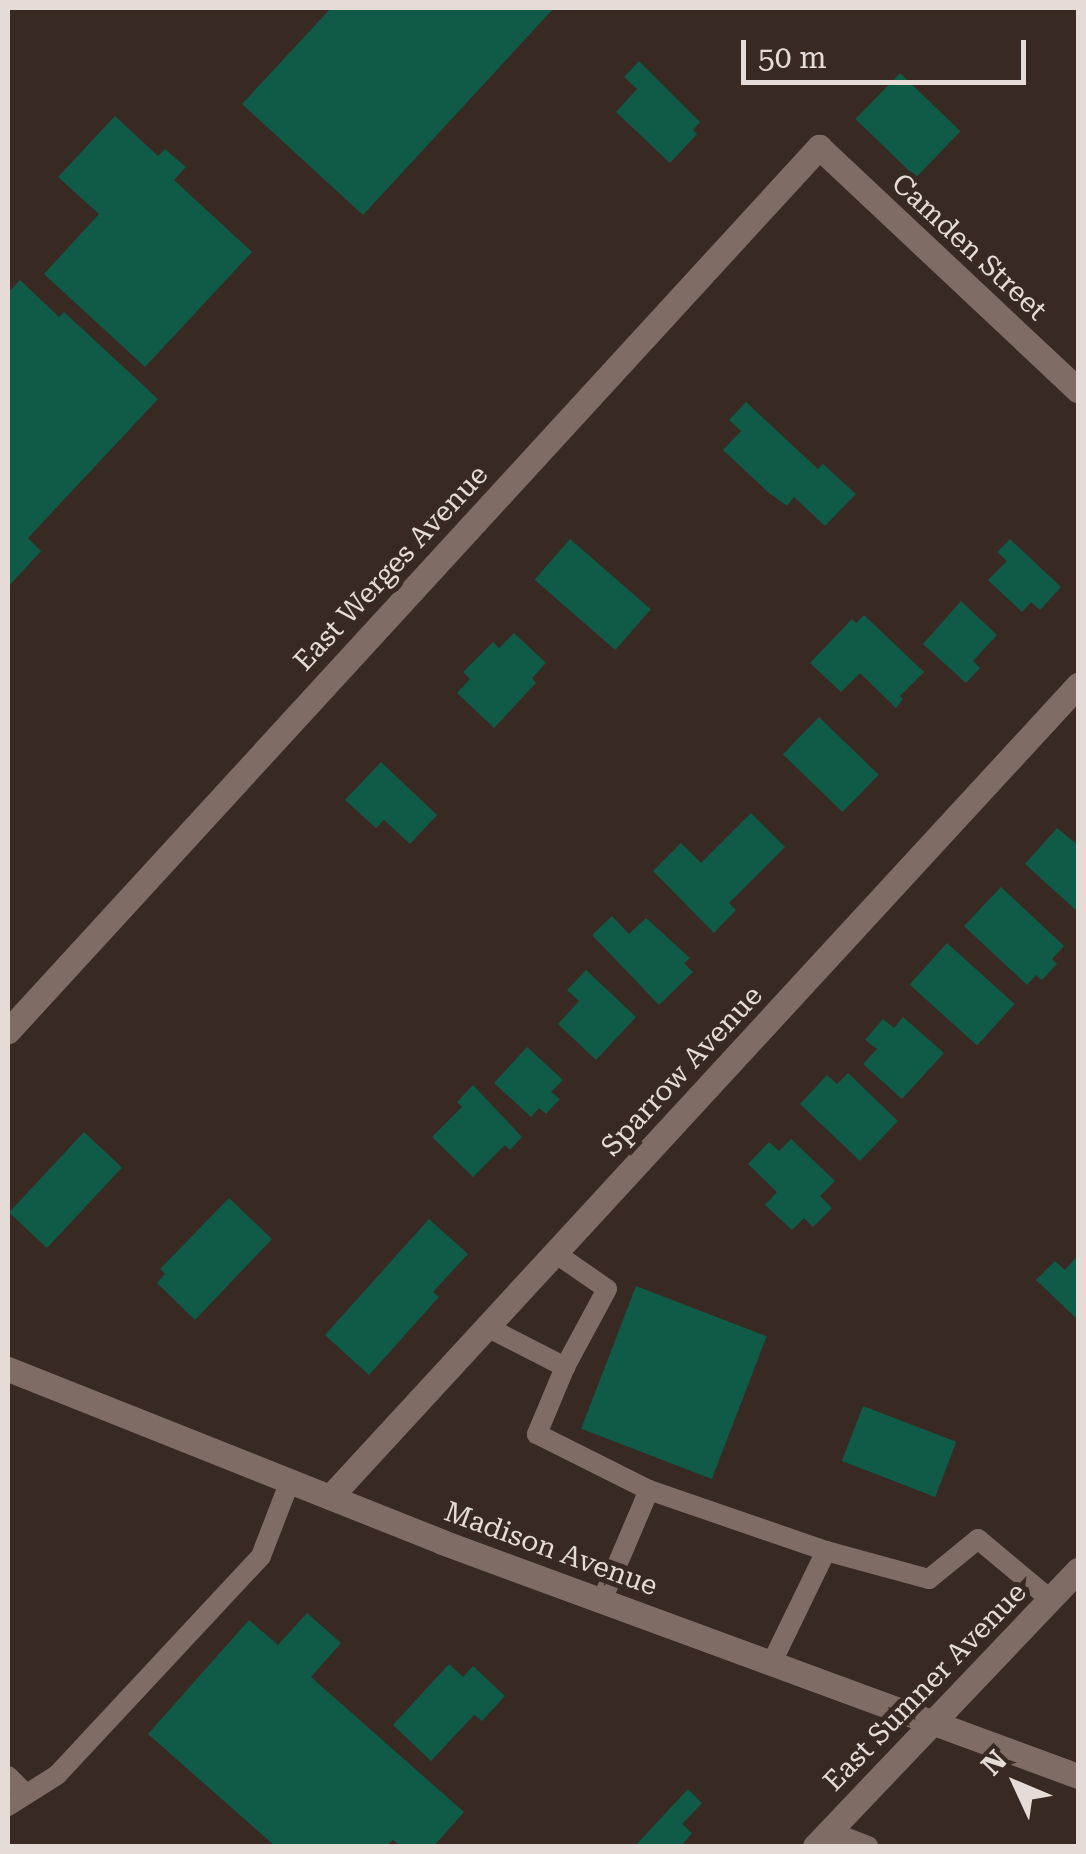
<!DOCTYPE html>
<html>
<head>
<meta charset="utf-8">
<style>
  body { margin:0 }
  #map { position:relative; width:1086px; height:1854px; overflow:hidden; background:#382922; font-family:"Roboto Serif",serif }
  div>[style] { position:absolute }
  .building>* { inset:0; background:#0f5b48; transform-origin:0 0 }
  .lane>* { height:20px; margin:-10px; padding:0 10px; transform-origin:10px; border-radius:10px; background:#7f6d65 }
  .street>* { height:25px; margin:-12.5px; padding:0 12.5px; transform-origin:12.5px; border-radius:12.5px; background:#7f6d65 }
  .secondary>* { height:25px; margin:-12.5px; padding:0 12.5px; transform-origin:12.5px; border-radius:12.5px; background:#7f6d65 }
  span { translate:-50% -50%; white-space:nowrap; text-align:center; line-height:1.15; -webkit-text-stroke:10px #382922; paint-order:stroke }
  .street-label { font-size:28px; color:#e6dcd7 }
  .frame { position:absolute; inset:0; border:10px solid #e6dcd7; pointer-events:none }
  .north { position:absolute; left:966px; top:1734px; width:100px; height:100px; -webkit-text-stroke:8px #382922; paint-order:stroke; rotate:314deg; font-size:28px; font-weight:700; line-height:40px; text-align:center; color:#e6dcd7 }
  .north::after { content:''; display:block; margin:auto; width:35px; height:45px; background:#e6dcd7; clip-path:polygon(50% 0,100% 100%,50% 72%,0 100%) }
  .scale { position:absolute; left:741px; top:40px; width:285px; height:45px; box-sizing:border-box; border:5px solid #e6dcd7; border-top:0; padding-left:12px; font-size:30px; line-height:35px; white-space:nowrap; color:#e6dcd7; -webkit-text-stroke:8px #382922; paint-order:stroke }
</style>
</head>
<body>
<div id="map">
  <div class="building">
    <i style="clip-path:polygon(331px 8px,554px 8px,363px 215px,242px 104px)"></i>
    <i style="clip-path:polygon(639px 61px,700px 122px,693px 130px,697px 134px,670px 163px,616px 112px,637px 89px,624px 77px)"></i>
    <i style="left:900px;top:73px;width:84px;height:64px;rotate:44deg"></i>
    <i style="clip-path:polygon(115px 116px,158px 156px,165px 149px,186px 167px,174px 180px,252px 252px,145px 367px,44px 274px,99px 214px,58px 177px)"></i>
    <i style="clip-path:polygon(20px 280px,59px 317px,64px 312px,158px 399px,28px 538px,41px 551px,8px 587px,8px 293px)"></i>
    <i style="clip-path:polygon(746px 402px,818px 469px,823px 464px,856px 494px,825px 526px,794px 497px,787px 506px,769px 493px,723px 450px,741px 431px,729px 420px)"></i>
    <i style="left:570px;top:539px;width:107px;height:54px;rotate:41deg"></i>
    <i style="clip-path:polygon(1010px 539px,1061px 587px,1040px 610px,1031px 602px,1022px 612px,988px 580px,1007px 561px,997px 552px)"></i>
    <i style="clip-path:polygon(961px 601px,997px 635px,973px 661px,980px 668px,966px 683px,923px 644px)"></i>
    <i style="clip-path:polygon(864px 615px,924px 672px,900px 696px,903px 699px,896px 708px,860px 673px,841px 692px,810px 663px,852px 619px,856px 623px)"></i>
    <i style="clip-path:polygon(514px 633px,546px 663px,532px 678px,536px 683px,494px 728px,457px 693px,470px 679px,463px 672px,493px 642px,499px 648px)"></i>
    <i style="left:819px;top:717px;width:83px;height:52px;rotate:44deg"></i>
    <i style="clip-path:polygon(381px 762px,437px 815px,410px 844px,384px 820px,376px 828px,345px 800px)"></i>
    <i style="clip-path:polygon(751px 813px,785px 847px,729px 903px,736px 910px,714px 933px,653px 871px,681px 843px,701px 863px)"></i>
    <i style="clip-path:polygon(1057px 828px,1078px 845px,1078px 912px,1025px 864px)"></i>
    <i style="clip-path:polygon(1001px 887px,1064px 946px,1052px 959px,1057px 964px,1042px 980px,1036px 975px,1027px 985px,964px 926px)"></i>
    <i style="clip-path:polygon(612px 916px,629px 934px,646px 918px,690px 958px,684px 963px,693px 972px,659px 1005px,592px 935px)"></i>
    <i style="left:947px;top:943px;width:91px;height:56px;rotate:42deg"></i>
    <i style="clip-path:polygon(586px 970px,636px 1017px,596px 1060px,558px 1024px,579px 1001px,567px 990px)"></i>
    <i style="clip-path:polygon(903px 1017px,944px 1053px,902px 1099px,863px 1064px,877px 1049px,865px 1040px,883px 1019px,894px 1028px)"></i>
    <i style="clip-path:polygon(527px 1047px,563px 1080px,551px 1092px,560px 1099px,546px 1114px,539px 1108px,531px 1117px,494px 1083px)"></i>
    <i style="clip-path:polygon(848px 1073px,898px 1121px,860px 1161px,800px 1104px,827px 1075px,837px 1084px)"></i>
    <i style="clip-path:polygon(473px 1085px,522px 1137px,510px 1150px,505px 1145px,473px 1177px,432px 1137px,462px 1107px,457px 1102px)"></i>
    <i style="left:84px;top:1132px;width:52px;height:110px;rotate:43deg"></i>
    <i style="clip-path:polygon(791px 1139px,835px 1181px,820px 1196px,832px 1208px,813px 1227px,804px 1218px,792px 1230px,765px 1205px,777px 1192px,748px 1164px,769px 1142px,779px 1151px)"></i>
    <i style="clip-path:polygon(229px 1198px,272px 1239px,195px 1320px,157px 1283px,165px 1274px,160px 1269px)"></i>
    <i style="clip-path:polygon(429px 1219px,468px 1254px,433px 1292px,439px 1297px,369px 1375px,325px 1335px)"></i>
    <i style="clip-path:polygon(1078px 1255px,1078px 1320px,1036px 1280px,1055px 1261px,1065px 1270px)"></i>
    <i style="left:636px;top:1286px;width:140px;height:153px;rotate:21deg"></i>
    <i style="left:863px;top:1406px;width:100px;height:59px;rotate:21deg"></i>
    <i style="clip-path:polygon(307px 1613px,341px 1643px,311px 1677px,464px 1812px,434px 1846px,400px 1846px,393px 1840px,386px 1846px,275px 1846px,148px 1734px,249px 1620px,278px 1645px)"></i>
    <i style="clip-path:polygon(449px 1664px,463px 1677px,473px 1666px,505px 1696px,482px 1721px,474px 1715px,431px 1761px,393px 1725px)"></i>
    <i style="clip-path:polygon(688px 1789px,702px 1803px,682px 1824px,692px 1833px,681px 1846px,635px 1846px)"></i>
  </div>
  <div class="lane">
    <i style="left:555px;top:1253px;width:63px;rotate:34.7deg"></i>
    <i style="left:607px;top:1289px;width:89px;rotate:118.3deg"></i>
    <i style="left:487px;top:1327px;width:88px;rotate:27.1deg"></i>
    <i style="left:565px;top:1367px;width:73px;rotate:112.7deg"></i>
    <i style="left:537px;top:1434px;width:125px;rotate:26.6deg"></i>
    <i style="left:649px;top:1490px;width:120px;rotate:113.1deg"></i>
    <i style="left:649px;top:1490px;width:187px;rotate:19deg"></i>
    <i style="left:826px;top:1551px;width:123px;rotate:115.9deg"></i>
    <i style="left:826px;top:1551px;width:107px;rotate:15.2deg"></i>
    <i style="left:929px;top:1579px;width:63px;rotate:-39.2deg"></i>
    <i style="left:978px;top:1539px;width:95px;rotate:39.9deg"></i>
    <i style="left:8px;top:1776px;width:25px;rotate:45deg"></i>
    <i style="left:8px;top:1806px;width:58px;rotate:-32.3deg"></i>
    <i style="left:57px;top:1775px;width:299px;rotate:-47deg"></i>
    <i style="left:261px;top:1556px;width:80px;rotate:-68.9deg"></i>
    <i style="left:829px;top:1831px;width:42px;rotate:21deg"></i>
  </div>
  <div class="street">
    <i style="left:8px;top:1031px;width:1200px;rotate:-47.47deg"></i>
    <i style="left:819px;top:147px;width:355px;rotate:43.2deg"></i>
    <i style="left:330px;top:1497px;width:1104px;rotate:-47.35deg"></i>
  </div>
  <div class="secondary">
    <i style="left:8px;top:1369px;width:467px;rotate:21.7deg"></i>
    <i style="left:442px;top:1542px;width:678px;rotate:20.2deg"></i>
    <i style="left:815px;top:1846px;width:381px;rotate:-46.4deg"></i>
  </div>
  <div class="street-label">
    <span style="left:969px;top:247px;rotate:43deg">Camden Street</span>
    <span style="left:391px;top:568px;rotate:-47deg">East Werges Avenue</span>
    <span style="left:682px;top:1071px;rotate:-47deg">Sparrow Avenue</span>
    <span style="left:551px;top:1549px;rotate:20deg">Madison Avenue</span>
    <span style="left:925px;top:1687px;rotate:-46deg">East Sumner Avenue</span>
  </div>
  <div class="frame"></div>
  <div class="north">N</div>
  <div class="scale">50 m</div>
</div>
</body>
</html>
